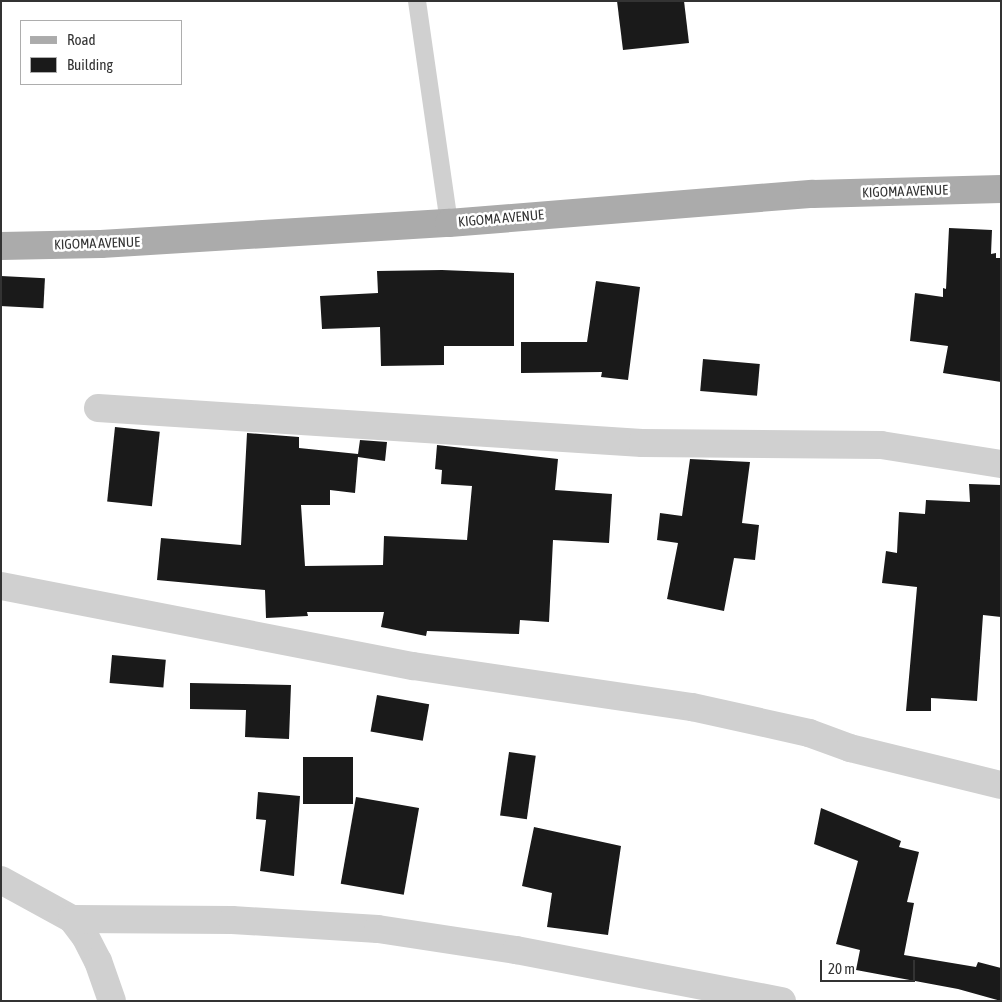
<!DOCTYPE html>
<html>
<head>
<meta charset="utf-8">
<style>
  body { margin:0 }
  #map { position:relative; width:1002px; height:1002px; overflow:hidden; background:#fff; font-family:"Asap Condensed",sans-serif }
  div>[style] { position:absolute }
  .building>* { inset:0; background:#1a1a1a; transform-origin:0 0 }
  .lane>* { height:18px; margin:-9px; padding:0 9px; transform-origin:9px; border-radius:9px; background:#d0d0d0 }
  .street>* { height:28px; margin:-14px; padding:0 14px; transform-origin:14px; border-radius:14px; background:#d0d0d0 }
  .primary>* { height:28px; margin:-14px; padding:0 14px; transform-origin:14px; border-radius:14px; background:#ababab }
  span { translate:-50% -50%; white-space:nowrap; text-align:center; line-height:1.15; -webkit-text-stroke:5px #fff; paint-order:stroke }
  .street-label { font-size:14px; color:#333 }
  .frame { position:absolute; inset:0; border:2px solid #333; pointer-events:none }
  .legend { position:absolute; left:20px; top:20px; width:162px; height:65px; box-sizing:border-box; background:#fff; border:1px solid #adadad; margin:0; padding:6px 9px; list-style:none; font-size:15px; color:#333 }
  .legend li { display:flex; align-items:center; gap:10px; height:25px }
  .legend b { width:25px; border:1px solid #adadad }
  .scale { position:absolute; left:820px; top:960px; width:95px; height:22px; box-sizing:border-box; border:2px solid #333; border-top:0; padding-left:6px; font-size:15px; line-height:18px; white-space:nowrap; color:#333; -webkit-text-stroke:4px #fff; paint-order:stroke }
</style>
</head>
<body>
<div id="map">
  <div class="building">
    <i style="clip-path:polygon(617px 1px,684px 1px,689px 43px,623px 50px)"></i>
    <i style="clip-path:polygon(949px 228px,992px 230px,991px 254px,996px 253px,996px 258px,1001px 258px,1001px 382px,943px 373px,948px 346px,910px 341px,915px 293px,943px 297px,943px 288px,946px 289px)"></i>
    <i style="clip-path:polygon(442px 270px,514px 273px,514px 346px,444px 346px,444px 365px,381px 366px,380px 327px,322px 329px,320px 296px,378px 293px,377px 271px)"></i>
    <i style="left:1px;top:276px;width:44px;height:30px;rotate:3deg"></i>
    <i style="clip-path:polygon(596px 281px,640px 287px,628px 380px,601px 377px,602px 372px,521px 373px,521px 342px,587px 342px)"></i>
    <i style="left:703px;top:359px;width:57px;height:32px;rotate:5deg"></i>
    <i style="left:115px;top:427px;width:45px;height:75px;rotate:6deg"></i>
    <i style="clip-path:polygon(247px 433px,299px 437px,299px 448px,358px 454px,360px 440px,387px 442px,385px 461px,358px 457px,355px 493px,330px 490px,330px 505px,301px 505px,305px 566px,383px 565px,384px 536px,467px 540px,472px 486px,441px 484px,442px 470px,435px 469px,437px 445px,558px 459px,555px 490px,612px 494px,609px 543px,553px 540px,549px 622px,520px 620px,519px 634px,427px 631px,426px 636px,381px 627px,384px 612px,307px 612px,308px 616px,266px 618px,265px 590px,157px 580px,161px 538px,241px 545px)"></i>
    <i style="clip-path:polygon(690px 459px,750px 462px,742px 523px,759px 525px,755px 560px,734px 558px,724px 611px,667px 599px,678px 543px,657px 540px,660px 513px,682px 516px)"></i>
    <i style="clip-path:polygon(969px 484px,1001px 485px,1001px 617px,983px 615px,977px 701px,931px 698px,931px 711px,906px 711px,917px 587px,882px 583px,886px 551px,897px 553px,899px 512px,925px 514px,926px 500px,970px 502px)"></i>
    <i style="left:112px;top:655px;width:54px;height:28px;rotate:5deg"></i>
    <i style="clip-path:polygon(190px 683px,291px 685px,289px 739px,245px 737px,246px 710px,190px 709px)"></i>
    <i style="left:377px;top:695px;width:53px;height:37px;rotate:10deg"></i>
    <i style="left:509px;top:752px;width:27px;height:64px;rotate:8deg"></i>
    <i style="left:303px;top:757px;width:50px;height:47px"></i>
    <i style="clip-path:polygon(258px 792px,300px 796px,294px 876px,260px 871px,266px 820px,256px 819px)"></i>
    <i style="left:356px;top:797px;width:64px;height:88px;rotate:10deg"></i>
    <i style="clip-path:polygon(821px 808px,901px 841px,899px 847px,919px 852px,907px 902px,914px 903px,904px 955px,976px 967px,978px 962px,1001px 968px,1001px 1001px,958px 989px,856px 970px,860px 950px,836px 944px,858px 861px,814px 844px)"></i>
    <i style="clip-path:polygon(534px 827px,621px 846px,608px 935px,547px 927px,552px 893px,522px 886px)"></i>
  </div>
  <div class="lane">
    <i style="left:417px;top:1px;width:224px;rotate:81.8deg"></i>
  </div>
  <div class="street">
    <i style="left:98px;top:408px;width:545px;rotate:3.68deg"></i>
    <i style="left:642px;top:443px;width:239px;rotate:0.5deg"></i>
    <i style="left:881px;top:445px;width:121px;rotate:9deg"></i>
    <i style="left:1px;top:586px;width:420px;rotate:11deg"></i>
    <i style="left:413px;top:666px;width:282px;rotate:8.4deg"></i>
    <i style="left:692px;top:707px;width:120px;rotate:12.5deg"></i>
    <i style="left:809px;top:733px;width:44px;rotate:20.1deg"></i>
    <i style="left:850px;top:748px;width:155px;rotate:13.8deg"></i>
    <i style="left:1px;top:880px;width:81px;rotate:28.8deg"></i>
    <i style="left:72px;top:919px;width:21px;rotate:53deg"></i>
    <i style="left:85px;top:936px;width:28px;rotate:63deg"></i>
    <i style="left:98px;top:961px;width:42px;rotate:70.7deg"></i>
    <i style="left:72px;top:919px;width:160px;rotate:0.4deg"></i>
    <i style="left:232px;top:920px;width:146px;rotate:3.5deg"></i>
    <i style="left:378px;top:929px;width:140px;rotate:8.7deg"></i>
    <i style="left:516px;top:950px;width:271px;rotate:10.9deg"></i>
  </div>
  <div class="primary">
    <i style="left:1px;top:246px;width:100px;rotate:-1.1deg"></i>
    <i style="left:101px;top:244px;width:349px;rotate:-3.5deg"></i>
    <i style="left:449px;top:223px;width:365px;rotate:-4.6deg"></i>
    <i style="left:813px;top:194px;width:188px;rotate:-1.5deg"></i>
  </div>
  <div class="street-label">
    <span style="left:905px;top:191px;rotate:-2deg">KIGOMA AVENUE</span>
    <span style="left:501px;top:218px;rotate:-5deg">KIGOMA AVENUE</span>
    <span style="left:97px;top:243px;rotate:-2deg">KIGOMA AVENUE</span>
  </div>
  <div class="frame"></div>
  <ul class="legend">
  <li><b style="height:6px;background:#ababab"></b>Road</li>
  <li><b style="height:14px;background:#1a1a1a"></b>Building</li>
  </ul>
  <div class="scale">20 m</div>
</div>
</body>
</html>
